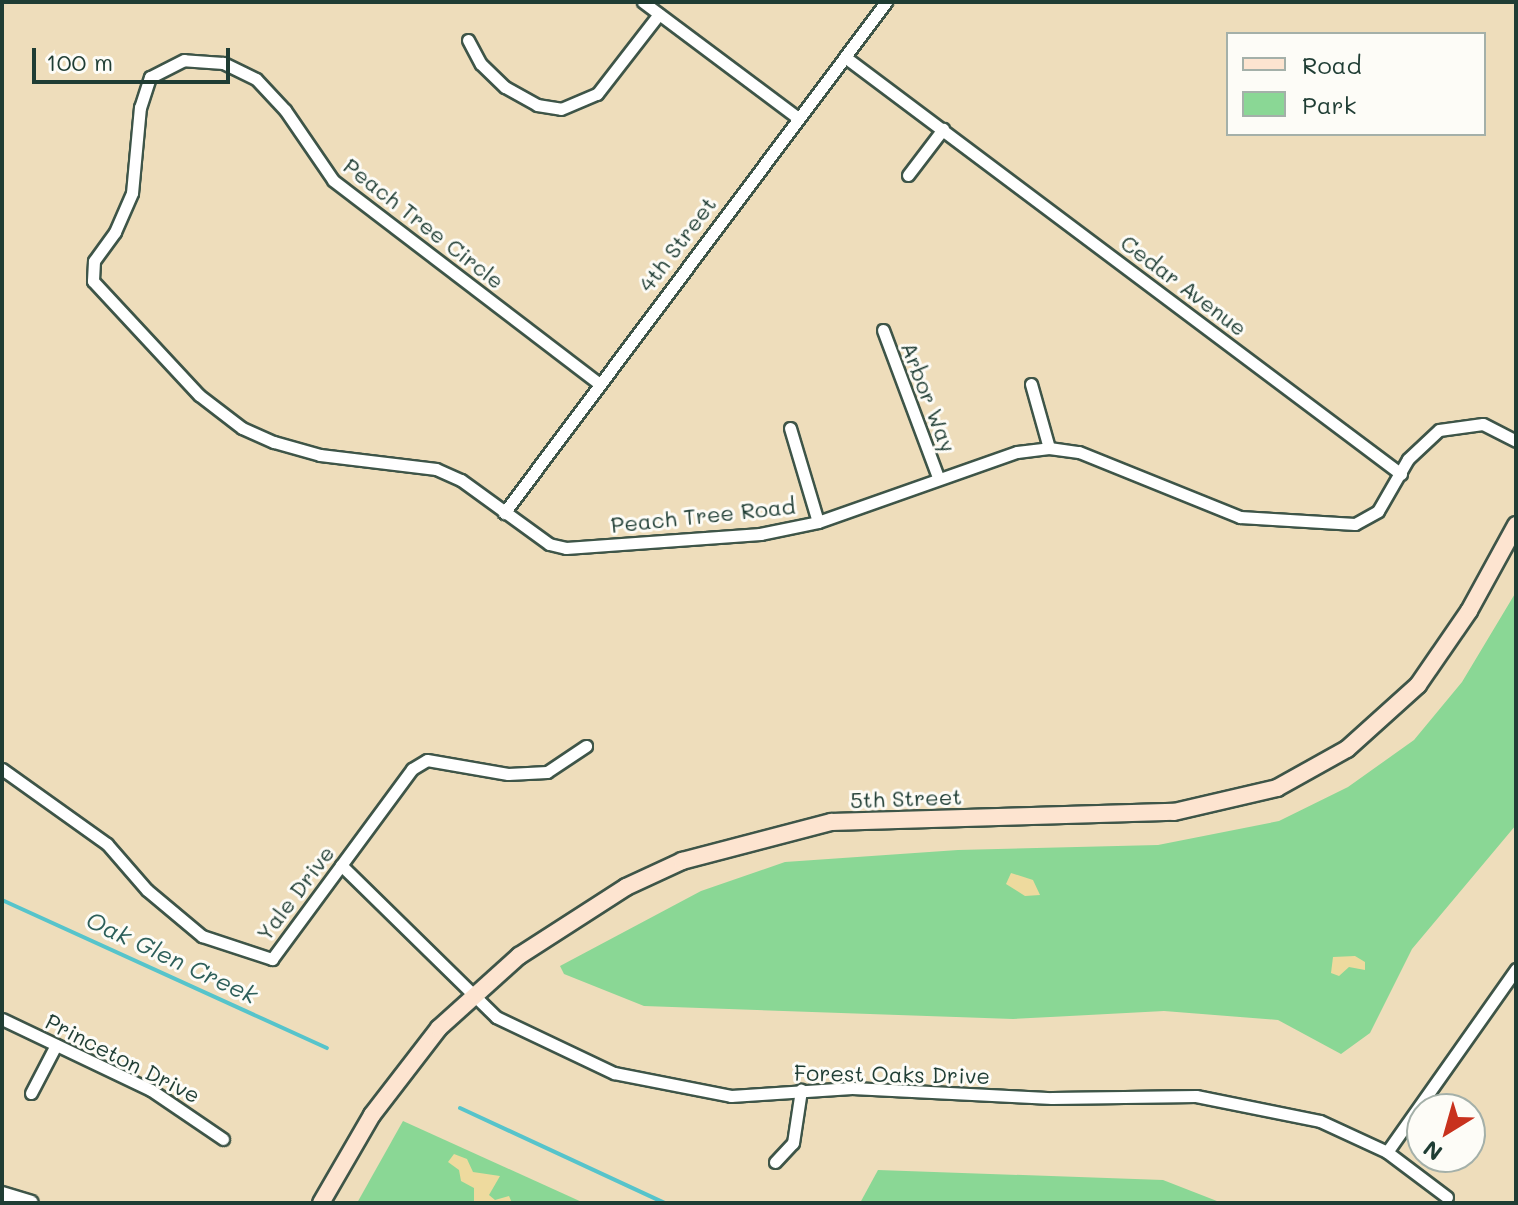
<!DOCTYPE html>
<html>
<head>
<meta charset="utf-8">
<style>
  body { margin:0 }
  #map { position:relative; width:1518px; height:1205px; overflow:hidden; background:#edb; font-family:Mali,sans-serif }
  div>[style] { position:absolute }
  .green>* { inset:0; background:#8ad795 }
  .sand>* { inset:0; background:#eeda9e }
  .stream>* { height:4px; margin:-2px; padding:0 2px; transform-origin:2px; border-radius:2px; background:#56c4cb }
  .roads { filter:drop-shadow(2px 0 #3e5548) drop-shadow(-2px 0 #3e5548) drop-shadow(0 2px #3e5548) drop-shadow(0 -2px #3e5548) }
  .minor>* { height:11px; margin:-5.5px; padding:0 5.5px; transform-origin:5.5px; border-radius:5.5px; background:#fff }
  .tertiary>* { height:14px; margin:-7px; padding:0 7px; transform-origin:7px; border-radius:7px; background:#fff }
  .secondary>* { height:16px; margin:-8px; padding:0 8px; transform-origin:8px; border-radius:8px; background:#fde4d0 }
  span { translate:-50% -50%; white-space:nowrap; text-align:center; line-height:1.15; -webkit-text-stroke:6px #fdfcf7; paint-order:stroke }
  .street-label { font-size:22px; color:#1f3d34 }
  .water-label { font-size:24px; color:#2d5f5a; font-style:italic }
  .frame { position:absolute; inset:0; border:4px solid #1f3d34; pointer-events:none }
  .legend { position:absolute; left:1226px; top:32px; width:260px; height:104px; box-sizing:border-box; background:#fdfcf7; border:2px solid #a4b0a9; margin:0; padding:10px 14px; list-style:none; font-size:24px; color:#1f3d34 }
  .legend li { display:flex; align-items:center; gap:16px; height:40px }
  .legend b { width:40px; border:2px solid #a4b0a9 }
  .north { position:absolute; left:1406px; top:1093px; width:80px; height:80px; box-sizing:border-box; background:#fdfcf7; border:2px solid #a4b0a9; border-radius:50%; rotate:217deg; font-size:22px; font-weight:700; line-height:32px; text-align:center; color:#1f3d34 }
  .north::after { content:''; display:block; margin:auto; width:28px; height:36px; background:#c8321e; clip-path:polygon(50% 0,100% 100%,50% 72%,0 100%) }
  .scale { position:absolute; left:32px; top:48px; width:198px; height:36px; box-sizing:border-box; border:4px solid #1f3d34; border-top:0; padding-left:10px; font-size:24px; line-height:28px; white-space:nowrap; color:#1f3d34; -webkit-text-stroke:6px #fdfcf7; paint-order:stroke }
</style>
</head>
<body>
<div id="map">
  <div class="green">
    <i style="clip-path:polygon(1516px 592px,1516px 825px,1412px 949px,1370px 1033px,1341px 1054px,1278px 1020px,1164px 1011px,1013px 1019px,644px 1006px,564px 974px,560px 966px,701px 891px,785px 862px,958px 850px,1158px 845px,1279px 821px,1348px 787px,1414px 740px,1462px 682px)"></i>
    <i style="clip-path:polygon(403px 1121px,584px 1203px,357px 1203px)"></i>
    <i style="clip-path:polygon(878px 1170px,1163px 1180px,1222px 1203px,860px 1203px)"></i>
  </div>
  <div class="sand">
    <i style="clip-path:polygon(1011px 873px,1033px 880px,1040px 895px,1025px 896px,1006px 884px)"></i>
    <i style="clip-path:polygon(1355px 956px,1365px 962px,1365px 970px,1349px 967px,1339px 976px,1331px 973px,1333px 957px)"></i>
    <i style="clip-path:polygon(454px 1154px,467px 1159px,473px 1172px,500px 1176px,489px 1195px,495px 1200px,509px 1196px,512px 1203px,474px 1202px,474px 1188px,461px 1181px,459px 1170px,448px 1162px)"></i>
  </div>
  <div class="stream">
    <i style="left:2px;top:900px;width:357px;rotate:24.5deg"></i>
    <i style="left:460px;top:1108px;width:226px;rotate:24.9deg"></i>
  </div>
  <div class="roads">
    <div class="minor">
      <i style="left:643px;top:2px;width:194px;rotate:36.8deg"></i>
      <i style="left:468px;top:40px;width:27px;rotate:62deg"></i>
      <i style="left:481px;top:64px;width:33px;rotate:44deg"></i>
      <i style="left:505px;top:87px;width:37px;rotate:29deg"></i>
      <i style="left:537px;top:105px;width:24px;rotate:9deg"></i>
      <i style="left:561px;top:109px;width:39px;rotate:-23deg"></i>
      <i style="left:597px;top:94px;width:101px;rotate:-52.2deg"></i>
      <i style="left:845px;top:57px;width:695px;rotate:36.87deg"></i>
      <i style="left:908px;top:175px;width:58px;rotate:-52.7deg"></i>
      <i style="left:883px;top:330px;width:157px;rotate:69.5deg"></i>
      <i style="left:597px;top:382px;width:332px;rotate:-142.6deg"></i>
      <i style="left:333px;top:180px;width:85px;rotate:-124.4deg"></i>
      <i style="left:285px;top:110px;width:42px;rotate:-133.1deg"></i>
      <i style="left:256px;top:79px;width:37px;rotate:-154deg"></i>
      <i style="left:223px;top:63px;width:39px;rotate:-176deg"></i>
      <i style="left:184px;top:60px;width:38px;rotate:153deg"></i>
      <i style="left:150px;top:77px;width:32px;rotate:108deg"></i>
      <i style="left:140px;top:107px;width:86px;rotate:95.3deg"></i>
      <i style="left:132px;top:193px;width:43px;rotate:113.6deg"></i>
      <i style="left:115px;top:232px;width:36px;rotate:126deg"></i>
      <i style="left:94px;top:261px;width:20px;rotate:93deg"></i>
      <i style="left:93px;top:281px;width:156px;rotate:47.1deg"></i>
      <i style="left:199px;top:395px;width:54px;rotate:37.5deg"></i>
      <i style="left:242px;top:428px;width:35px;rotate:24deg"></i>
      <i style="left:274px;top:442px;width:48px;rotate:15.8deg"></i>
      <i style="left:320px;top:455px;width:117px;rotate:6.9deg"></i>
      <i style="left:436px;top:469px;width:27px;rotate:24deg"></i>
      <i style="left:461px;top:480px;width:109px;rotate:36deg"></i>
      <i style="left:549px;top:544px;width:17px;rotate:13deg"></i>
      <i style="left:566px;top:548px;width:195px;rotate:-4.1deg"></i>
      <i style="left:760px;top:534px;width:59px;rotate:-11.7deg"></i>
      <i style="left:818px;top:522px;width:211px;rotate:-19.4deg"></i>
      <i style="left:1017px;top:452px;width:32px;rotate:-7deg"></i>
      <i style="left:1031px;top:384px;width:66px;rotate:74.3deg"></i>
      <i style="left:1049px;top:448px;width:30px;rotate:8deg"></i>
      <i style="left:1079px;top:452px;width:174px;rotate:22deg"></i>
      <i style="left:1240px;top:517px;width:115px;rotate:3.5deg"></i>
      <i style="left:1355px;top:524px;width:26px;rotate:-29deg"></i>
      <i style="left:1378px;top:511px;width:60px;rotate:-60deg"></i>
      <i style="left:1408px;top:459px;width:42px;rotate:-43.1deg"></i>
      <i style="left:1439px;top:430px;width:44px;rotate:-7.8deg"></i>
      <i style="left:1483px;top:424px;width:37px;rotate:27deg"></i>
      <i style="left:790px;top:428px;width:98px;rotate:73.4deg"></i>
      <i style="left:504px;top:513px;width:638px;rotate:-53.22deg"></i>
      <i style="left:2px;top:769px;width:129px;rotate:35.5deg"></i>
      <i style="left:107px;top:844px;width:61px;rotate:49deg"></i>
      <i style="left:147px;top:890px;width:72px;rotate:39.9deg"></i>
      <i style="left:202px;top:936px;width:74px;rotate:18.2deg"></i>
      <i style="left:272px;top:959px;width:236px;rotate:-53.6deg"></i>
      <i style="left:412px;top:769px;width:17px;rotate:-31deg"></i>
      <i style="left:427px;top:760px;width:82px;rotate:9.8deg"></i>
      <i style="left:508px;top:774px;width:39px;rotate:-3deg"></i>
      <i style="left:547px;top:772px;width:47px;rotate:-33.7deg"></i>
      <i style="left:341px;top:865px;width:217px;rotate:44.4deg"></i>
      <i style="left:496px;top:1017px;width:131px;rotate:25.4deg"></i>
      <i style="left:614px;top:1073px;width:119px;rotate:11.1deg"></i>
      <i style="left:731px;top:1096px;width:121px;rotate:-3.8deg"></i>
      <i style="left:852px;top:1088px;width:200px;rotate:2.9deg"></i>
      <i style="left:1052px;top:1098px;width:144px;rotate:-0.8deg"></i>
      <i style="left:1196px;top:1096px;width:126px;rotate:11.4deg"></i>
      <i style="left:1320px;top:1121px;width:74px;rotate:24.8deg"></i>
      <i style="left:1387px;top:1152px;width:75px;rotate:36.9deg"></i>
      <i style="left:2px;top:1019px;width:165px;rotate:25.5deg"></i>
      <i style="left:151px;top:1090px;width:87px;rotate:34.2deg"></i>
      <i style="left:31px;top:1093px;width:54px;rotate:-62.5deg"></i>
      <i style="left:1387px;top:1152px;width:224px;rotate:-54.8deg"></i>
      <i style="left:775px;top:1162px;width:26px;rotate:-47deg"></i>
      <i style="left:793px;top:1143px;width:54px;rotate:-81.4deg"></i>
    </div>
    <div class="tertiary">
      <i style="left:2px;top:1194px;width:30px;rotate:17deg"></i>
    </div>
    <div class="secondary">
      <i style="left:321px;top:1203px;width:102px;rotate:-59.9deg"></i>
      <i style="left:372px;top:1115px;width:110px;rotate:-52.4deg"></i>
      <i style="left:439px;top:1028px;width:108px;rotate:-42deg"></i>
      <i style="left:519px;top:956px;width:127px;rotate:-32.8deg"></i>
      <i style="left:626px;top:887px;width:62px;rotate:-24.9deg"></i>
      <i style="left:682px;top:861px;width:154px;rotate:-14.7deg"></i>
      <i style="left:831px;top:822px;width:343px;rotate:-1.7deg"></i>
      <i style="left:1174px;top:812px;width:106px;rotate:-13.1deg"></i>
      <i style="left:1277px;top:788px;width:80px;rotate:-29.1deg"></i>
      <i style="left:1347px;top:749px;width:96px;rotate:-42deg"></i>
      <i style="left:1418px;top:685px;width:90px;rotate:-55.4deg"></i>
      <i style="left:1469px;top:611px;width:98px;rotate:-61.3deg"></i>
    </div>
  </div>
  <div class="street-label">
    <span style="left:424px;top:223px;rotate:38deg">Peach Tree Circle</span>
    <span style="left:677px;top:244px;rotate:-53deg">4th Street</span>
    <span style="left:1184px;top:285px;rotate:37deg">Cedar Avenue</span>
    <span style="left:929px;top:397px;rotate:69deg">Arbor Way</span>
    <span style="left:703px;top:515px;rotate:-6deg">Peach Tree Road</span>
    <span style="left:906px;top:798px;rotate:-2deg">5th Street</span>
    <span style="left:295px;top:893px;rotate:-53deg">Yale Drive</span>
    <span style="left:123px;top:1058px;rotate:27deg">Princeton Drive</span>
    <span style="left:892px;top:1074px;rotate:1deg">Forest Oaks Drive</span>
  </div>
  <div class="water-label">
    <span style="left:172px;top:957px;rotate:25deg">Oak Glen Creek</span>
  </div>
  <div class="frame"></div>
  <ul class="legend">
  <li><b style="height:10px;background:#fde4d0"></b>Road</li>
  <li><b style="height:22px;background:#8ad795"></b>Park</li>
  </ul>
  <div class="north">N</div>
  <div class="scale">100 m</div>
</div>
</body>
</html>
